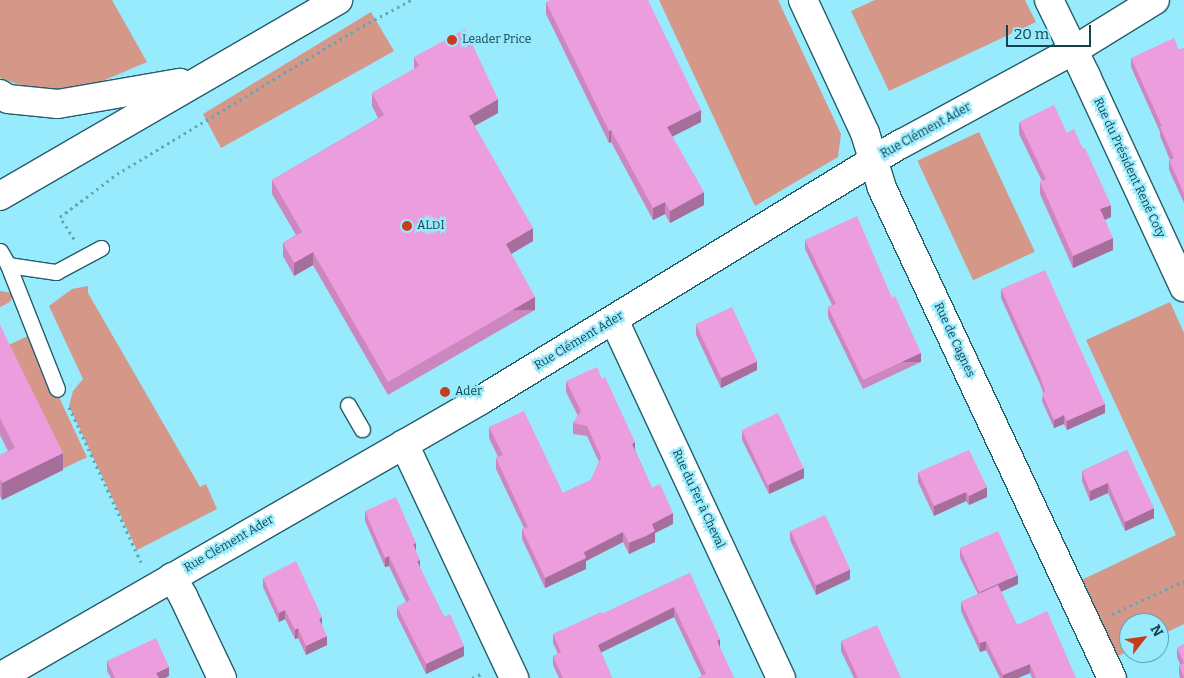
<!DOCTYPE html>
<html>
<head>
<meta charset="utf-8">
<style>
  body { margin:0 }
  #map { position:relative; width:1184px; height:678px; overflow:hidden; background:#98eafd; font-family:Bitter,serif }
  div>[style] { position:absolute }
  .green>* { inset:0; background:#d59788; transform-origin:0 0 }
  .path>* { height:3px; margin-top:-1.5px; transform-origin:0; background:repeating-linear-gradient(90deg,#62a6b5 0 2.5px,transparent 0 6.5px) }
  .roads { filter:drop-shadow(1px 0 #235d6a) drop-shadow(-1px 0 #235d6a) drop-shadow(0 1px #235d6a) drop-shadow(0 -1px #235d6a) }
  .service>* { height:15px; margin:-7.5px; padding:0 7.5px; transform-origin:7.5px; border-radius:7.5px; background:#fff }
  .minor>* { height:28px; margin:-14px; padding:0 14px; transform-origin:14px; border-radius:14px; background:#fff }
  .secondary>* { height:28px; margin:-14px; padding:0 14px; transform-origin:14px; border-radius:14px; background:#fff }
  .wall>* { inset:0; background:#cb87be }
  .shaded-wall>* { inset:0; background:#a56e9b; transform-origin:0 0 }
  .building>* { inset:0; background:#ec9ddd; transform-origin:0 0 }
  .dots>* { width:14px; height:14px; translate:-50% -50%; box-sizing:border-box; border:2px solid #98eafd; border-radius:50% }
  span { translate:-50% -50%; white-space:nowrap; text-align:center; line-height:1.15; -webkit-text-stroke:4px #98eafd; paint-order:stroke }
  .poi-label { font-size:12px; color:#13434d }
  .left { translate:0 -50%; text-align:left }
  .street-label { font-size:12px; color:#13434d }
  .north { position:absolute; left:1119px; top:613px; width:50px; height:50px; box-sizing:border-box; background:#98eafd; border:1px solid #63a7b7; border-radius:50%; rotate:60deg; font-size:14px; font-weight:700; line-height:20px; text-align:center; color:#13434d }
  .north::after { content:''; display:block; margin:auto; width:18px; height:22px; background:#c73c1d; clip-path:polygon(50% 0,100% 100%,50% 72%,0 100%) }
  .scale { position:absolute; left:1006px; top:25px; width:85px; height:22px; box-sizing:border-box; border:2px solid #13434d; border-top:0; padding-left:6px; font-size:15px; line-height:18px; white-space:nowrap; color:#13434d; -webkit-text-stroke:4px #98eafd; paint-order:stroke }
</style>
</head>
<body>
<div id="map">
  <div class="green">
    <i style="clip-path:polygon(0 0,112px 0,147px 62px,98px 83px,63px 91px,33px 89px,0 78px)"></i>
    <i style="clip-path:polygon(659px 0,778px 0,841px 134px,838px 157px,755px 206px)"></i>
    <i style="clip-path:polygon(875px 0,1025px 0,1036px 22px,889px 91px,851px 11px)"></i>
    <i style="clip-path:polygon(371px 12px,394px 51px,221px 148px,203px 114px)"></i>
    <i style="left:979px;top:132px;width:132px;height:68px;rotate:65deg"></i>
    <i style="clip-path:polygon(88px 286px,88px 293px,200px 487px,206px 484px,217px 509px,137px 550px,69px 406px,73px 391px,83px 379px,49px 306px,72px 289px)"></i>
    <i style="clip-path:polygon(0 291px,13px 293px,10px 302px,0 307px)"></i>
    <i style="clip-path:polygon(1170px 302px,1184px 333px,1184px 624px,1159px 636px,1159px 623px,1129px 623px,1129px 651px,1104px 662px,1069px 586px,1176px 535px,1086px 340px)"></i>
    <i style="left:30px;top:335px;width:135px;height:30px;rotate:65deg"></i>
  </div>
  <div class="path">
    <i style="left:74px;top:239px;width:26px;rotate:-122deg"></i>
    <i style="left:60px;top:217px;width:71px;rotate:-37deg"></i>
    <i style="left:117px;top:174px;width:280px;rotate:-31.1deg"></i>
    <i style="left:357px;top:29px;width:61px;rotate:-28.2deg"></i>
    <i style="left:69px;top:407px;width:171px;rotate:65.1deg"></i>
    <i style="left:1112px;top:614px;width:79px;rotate:-24.6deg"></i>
    <i style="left:472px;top:678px;width:10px;rotate:-24deg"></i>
  </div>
  <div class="roads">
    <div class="service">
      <i style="left:0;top:251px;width:16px;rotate:60deg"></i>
      <i style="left:8px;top:265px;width:133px;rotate:68.4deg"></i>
      <i style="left:8px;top:265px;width:49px;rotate:8.3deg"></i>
      <i style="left:56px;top:272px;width:51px;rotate:-28.1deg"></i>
      <i style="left:348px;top:405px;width:28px;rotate:60deg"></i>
    </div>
    <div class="minor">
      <i style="left:803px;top:0;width:147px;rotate:65deg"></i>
      <i style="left:865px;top:133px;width:58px;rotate:72.8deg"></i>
      <i style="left:882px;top:188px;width:541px;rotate:64.86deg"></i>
      <i style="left:1049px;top:0;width:85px;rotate:64deg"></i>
      <i style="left:1086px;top:76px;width:233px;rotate:65.1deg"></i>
      <i style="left:614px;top:320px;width:395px;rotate:65deg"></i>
      <i style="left:404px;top:444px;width:259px;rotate:64.8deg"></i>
      <i style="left:172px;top:577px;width:22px;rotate:60deg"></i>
      <i style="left:183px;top:596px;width:91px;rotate:64.6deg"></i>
      <i style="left:0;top:677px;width:555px;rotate:-29.94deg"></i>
      <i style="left:481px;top:400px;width:492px;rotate:-31.4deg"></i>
      <i style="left:901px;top:144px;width:197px;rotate:-28.5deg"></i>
      <i style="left:1074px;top:50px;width:95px;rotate:-31.7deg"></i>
    </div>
    <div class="secondary">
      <i style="left:0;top:94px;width:9px;rotate:32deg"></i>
      <i style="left:8px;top:99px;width:50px;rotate:5.7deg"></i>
      <i style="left:58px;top:104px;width:124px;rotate:-9.8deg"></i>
      <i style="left:0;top:196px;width:391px;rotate:-30.1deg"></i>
    </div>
  </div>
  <div class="wall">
    <i style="clip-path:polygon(546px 2px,701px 122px,672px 137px,704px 205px,670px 223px,665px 214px,653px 220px,611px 142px,609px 143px,546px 14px)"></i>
    <i style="clip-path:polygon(1184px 48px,1184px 203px,1169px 170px,1169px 160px,1170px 160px,1160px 136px,1160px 132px,1131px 67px,1131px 58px,1179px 50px)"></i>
    <i style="clip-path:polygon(414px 57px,498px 113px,474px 126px,533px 241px,511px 254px,535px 310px,388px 395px,313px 265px,294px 276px,283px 256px,283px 243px,296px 235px,272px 194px,272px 180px,378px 118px,372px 106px,372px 93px,414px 69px)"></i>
    <i style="clip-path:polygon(1019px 122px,1067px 133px,1111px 217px,1105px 220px,1113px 250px,1073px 268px,1040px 194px,1040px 182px,1042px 181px,1019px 134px)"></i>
    <i style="clip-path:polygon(805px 240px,921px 362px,863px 389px,828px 317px,828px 307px,832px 305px,805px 249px)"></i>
    <i style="clip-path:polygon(1001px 289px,1105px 413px,1067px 430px,1064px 424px,1054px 428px,1042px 401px,1043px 392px,1040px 384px,1001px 298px)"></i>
    <i style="clip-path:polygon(0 325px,63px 470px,2px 500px,0 496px,0 455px,8px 451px,0 435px)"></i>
    <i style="clip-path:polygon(696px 325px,757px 370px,721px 388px,696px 335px)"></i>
    <i style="clip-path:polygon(566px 381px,635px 450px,652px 488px,673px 524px,655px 533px,655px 542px,646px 546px,629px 554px,623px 542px,586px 561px,586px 569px,545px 588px,522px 539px,522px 529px,524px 528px,496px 469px,496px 458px,498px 457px,489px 438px,489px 427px,563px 493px,591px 480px,599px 462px,587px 436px,573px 434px,573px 423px,578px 416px,566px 392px)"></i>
    <i style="clip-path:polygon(742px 430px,804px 478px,769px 494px,742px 440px)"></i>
    <i style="clip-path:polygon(1127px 450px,1154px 518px,1125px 531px,1108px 493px,1090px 501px,1082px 481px,1082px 471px)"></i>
    <i style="clip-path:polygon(918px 472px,987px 497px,969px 505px,966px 501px,934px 516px,918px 482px)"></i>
    <i style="clip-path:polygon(365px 511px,416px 551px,420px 569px,464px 656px,426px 674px,397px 616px,397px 607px,406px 602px,389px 566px,385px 567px,365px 521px)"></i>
    <i style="clip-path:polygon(790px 531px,850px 579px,816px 595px,790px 540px)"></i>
    <i style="clip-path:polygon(960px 548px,1018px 584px,1001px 592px,1017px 625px,1076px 678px,1032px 678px,1030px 673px,1018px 678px,1000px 678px,986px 650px,980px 652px,961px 611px,961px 602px,978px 594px,960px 558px)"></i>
    <i style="clip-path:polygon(690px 573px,720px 649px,734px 678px,702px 676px,674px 617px,601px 652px,612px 678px,559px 678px,553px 665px,553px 656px,558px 654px,553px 643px,553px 634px,602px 614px)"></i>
    <i style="clip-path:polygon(263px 578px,322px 626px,327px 645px,306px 655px,298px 638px,295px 639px,285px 619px,279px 622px,263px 587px)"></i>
    <i style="clip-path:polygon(841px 641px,901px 678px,854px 678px,841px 651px)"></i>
    <i style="clip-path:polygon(1184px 644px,1184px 678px,1180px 678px,1179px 674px,1179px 665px,1180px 664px,1177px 657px,1177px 648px)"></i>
    <i style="clip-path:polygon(107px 661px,169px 676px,165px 678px,111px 678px,107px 671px)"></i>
  </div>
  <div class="shaded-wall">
    <i style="clip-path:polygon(498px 99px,498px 113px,469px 129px,469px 116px)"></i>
    <i style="clip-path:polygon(701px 110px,701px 122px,667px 139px,667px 127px)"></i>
    <i style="clip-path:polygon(611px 130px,611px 142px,609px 143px,609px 131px)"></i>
    <i style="clip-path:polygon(704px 192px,704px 205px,670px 223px,670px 211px)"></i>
    <i style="clip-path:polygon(665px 202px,665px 214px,653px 220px,653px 208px)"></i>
    <i style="clip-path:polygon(1111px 205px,1111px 217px,1100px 222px,1100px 209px)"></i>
    <i style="clip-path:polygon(533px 228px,533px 241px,506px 257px,506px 244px)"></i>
    <i style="clip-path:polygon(1113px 238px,1113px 250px,1073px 268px,1073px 256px)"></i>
    <i style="clip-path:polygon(313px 252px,313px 265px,294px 276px,294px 263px)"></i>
    <i style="left:535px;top:297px;width:13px;height:170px;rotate:90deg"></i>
    <i style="left:921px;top:353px;width:9px;height:64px;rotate:90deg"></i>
    <i style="clip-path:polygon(757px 361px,757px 370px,721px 388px,721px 378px)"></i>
    <i style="clip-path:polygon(1105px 404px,1105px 413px,1067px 430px,1067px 421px)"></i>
    <i style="clip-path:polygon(1064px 415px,1064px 424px,1054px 428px,1054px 420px)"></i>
    <i style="clip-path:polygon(635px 442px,635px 453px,632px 444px)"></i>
    <i style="clip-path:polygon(63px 453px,63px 470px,2px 500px,2px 483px)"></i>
    <i style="clip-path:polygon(804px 468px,804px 478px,769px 494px,769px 484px)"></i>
    <i style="clip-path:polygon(1108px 483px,1108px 493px,1090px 501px,1090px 491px)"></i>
    <i style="clip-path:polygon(987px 487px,987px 497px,969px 505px,969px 496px)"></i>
    <i style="clip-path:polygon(966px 492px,966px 501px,934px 516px,934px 506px)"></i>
    <i style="clip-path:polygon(1154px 508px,1154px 518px,1125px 531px,1125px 522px)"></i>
    <i style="clip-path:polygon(673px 513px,673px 524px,655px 533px,655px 542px,629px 554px,629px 543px,652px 524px)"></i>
    <i style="clip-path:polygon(623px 532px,623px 542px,586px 561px,586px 569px,545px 588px,545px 578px,584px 552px)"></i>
    <i style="clip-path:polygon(416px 543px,416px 552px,413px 544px)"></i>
    <i style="clip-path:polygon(389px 556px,389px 566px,385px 567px,385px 558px)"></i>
    <i style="clip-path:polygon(420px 560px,420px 569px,417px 561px)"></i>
    <i style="clip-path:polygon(850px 569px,850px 579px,816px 595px,816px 585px)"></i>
    <i style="clip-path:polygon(1018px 575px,1018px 584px,981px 601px,981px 592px)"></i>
    <i style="clip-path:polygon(674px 607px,674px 617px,598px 654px,598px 645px)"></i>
    <i style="clip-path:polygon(285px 610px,285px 619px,279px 622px,279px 613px)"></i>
    <i style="clip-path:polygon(322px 617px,322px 627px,319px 619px)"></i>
    <i style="clip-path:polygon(298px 628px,298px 638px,295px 639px,295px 630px)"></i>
    <i style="clip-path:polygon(327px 636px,327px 645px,306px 655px,306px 646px)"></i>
    <i style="clip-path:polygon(720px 639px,720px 649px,717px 641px)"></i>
    <i style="clip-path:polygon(986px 641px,986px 650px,980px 652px,980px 643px)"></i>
    <i style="clip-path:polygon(464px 646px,464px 656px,426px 674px,426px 664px)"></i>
    <i style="clip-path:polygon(1030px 664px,1030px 673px,1018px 678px,1003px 678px,1003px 675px)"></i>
    <i style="clip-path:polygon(169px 667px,169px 676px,165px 678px,156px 678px,156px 673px)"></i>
  </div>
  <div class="building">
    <i style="clip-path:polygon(550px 0,648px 0,701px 110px,667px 127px,704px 192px,670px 211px,665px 202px,653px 208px,611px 130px,609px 131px,546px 2px)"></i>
    <i style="clip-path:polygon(465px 29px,498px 99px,469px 116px,533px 228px,506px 244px,535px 297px,388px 382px,313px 252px,294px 263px,283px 243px,302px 232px,272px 180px,384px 115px,372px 93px,419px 66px,414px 57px)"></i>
    <i style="clip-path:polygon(1174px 38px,1179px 50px,1184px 48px,1184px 194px,1169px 160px,1174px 158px,1160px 127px,1162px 126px,1131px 58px)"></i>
    <i style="clip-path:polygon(1054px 105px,1067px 133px,1074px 129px,1083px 149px,1085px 148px,1111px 205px,1100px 209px,1113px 238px,1073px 256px,1040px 182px,1046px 179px,1019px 122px)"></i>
    <i style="clip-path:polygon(857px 216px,892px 298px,895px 296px,921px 353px,863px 380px,828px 307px,836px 304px,805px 240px)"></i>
    <i style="clip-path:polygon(1045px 270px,1105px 404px,1067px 421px,1064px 415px,1054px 420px,1042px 393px,1045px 391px,1040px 376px,1001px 289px)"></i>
    <i style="left:732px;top:307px;width:60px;height:40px;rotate:65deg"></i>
    <i style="clip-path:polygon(0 325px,63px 453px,2px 483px,0 479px,0 455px,15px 448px,0 418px)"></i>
    <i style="clip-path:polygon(597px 367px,602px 379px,605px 377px,635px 442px,632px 444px,652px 488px,660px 484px,673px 513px,652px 524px,655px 531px,646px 536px,629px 543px,623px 532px,584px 552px,586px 558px,545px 578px,522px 529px,528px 527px,496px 458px,503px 455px,489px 427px,524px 411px,563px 493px,591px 480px,601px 457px,587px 426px,573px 423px,581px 411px,566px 381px)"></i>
    <i style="left:778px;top:413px;width:61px;height:40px;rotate:65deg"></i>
    <i style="clip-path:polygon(969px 450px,987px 487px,969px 496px,966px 492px,934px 506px,918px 472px)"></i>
    <i style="clip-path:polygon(1127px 450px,1154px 508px,1125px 522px,1108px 483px,1090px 491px,1082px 471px)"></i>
    <i style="clip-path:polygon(396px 497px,416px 543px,413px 544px,420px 560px,417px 561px,444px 617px,450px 614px,464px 646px,426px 664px,397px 607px,410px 600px,389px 556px,385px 558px,365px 511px)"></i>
    <i style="left:825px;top:515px;width:60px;height:38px;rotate:65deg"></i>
    <i style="left:998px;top:531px;width:48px;height:42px;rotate:66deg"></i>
    <i style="clip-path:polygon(296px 561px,322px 617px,319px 619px,327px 636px,306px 646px,298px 628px,295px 630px,285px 610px,279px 613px,263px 578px)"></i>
    <i style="clip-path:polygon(690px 573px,720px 639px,717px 641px,734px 678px,697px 678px,706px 674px,674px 607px,598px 645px,612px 678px,563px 678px,553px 656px,561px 652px,553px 634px,601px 612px,602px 614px)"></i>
    <i style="clip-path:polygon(998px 585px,1017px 625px,1047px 611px,1076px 678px,1036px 678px,1030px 664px,1003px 675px,986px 641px,980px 643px,961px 602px)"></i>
    <i style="clip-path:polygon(877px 625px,901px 678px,858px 678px,841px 641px)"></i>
    <i style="clip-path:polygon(156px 638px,169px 667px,156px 673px,159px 678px,115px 678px,107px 661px)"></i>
    <i style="clip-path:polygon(1184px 644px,1184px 677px,1179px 665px,1184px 663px,1177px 648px)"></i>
  </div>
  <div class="dots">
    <i style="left:452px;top:40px;background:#c73c1d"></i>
    <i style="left:407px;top:226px;background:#c73c1d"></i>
    <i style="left:445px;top:392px;background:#c73c1d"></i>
  </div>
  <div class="poi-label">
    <span class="left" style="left:462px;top:40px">Leader Price</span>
    <span class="left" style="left:417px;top:226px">ALDI</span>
    <span class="left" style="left:455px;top:392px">Ader</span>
  </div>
  <div class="street-label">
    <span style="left:926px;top:131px;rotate:-29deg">Rue Clément Ader</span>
    <span style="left:1129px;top:168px;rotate:65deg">Rue du Président René Coty</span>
    <span style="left:954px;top:340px;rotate:65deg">Rue de Cagnes</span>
    <span style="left:579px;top:341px;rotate:-31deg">Rue Clément Ader</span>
    <span style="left:698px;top:499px;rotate:65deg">Rue du Fer à Cheval</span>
    <span style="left:229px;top:544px;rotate:-30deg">Rue Clément Ader</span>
  </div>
  <div class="north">N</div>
  <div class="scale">20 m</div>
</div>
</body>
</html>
